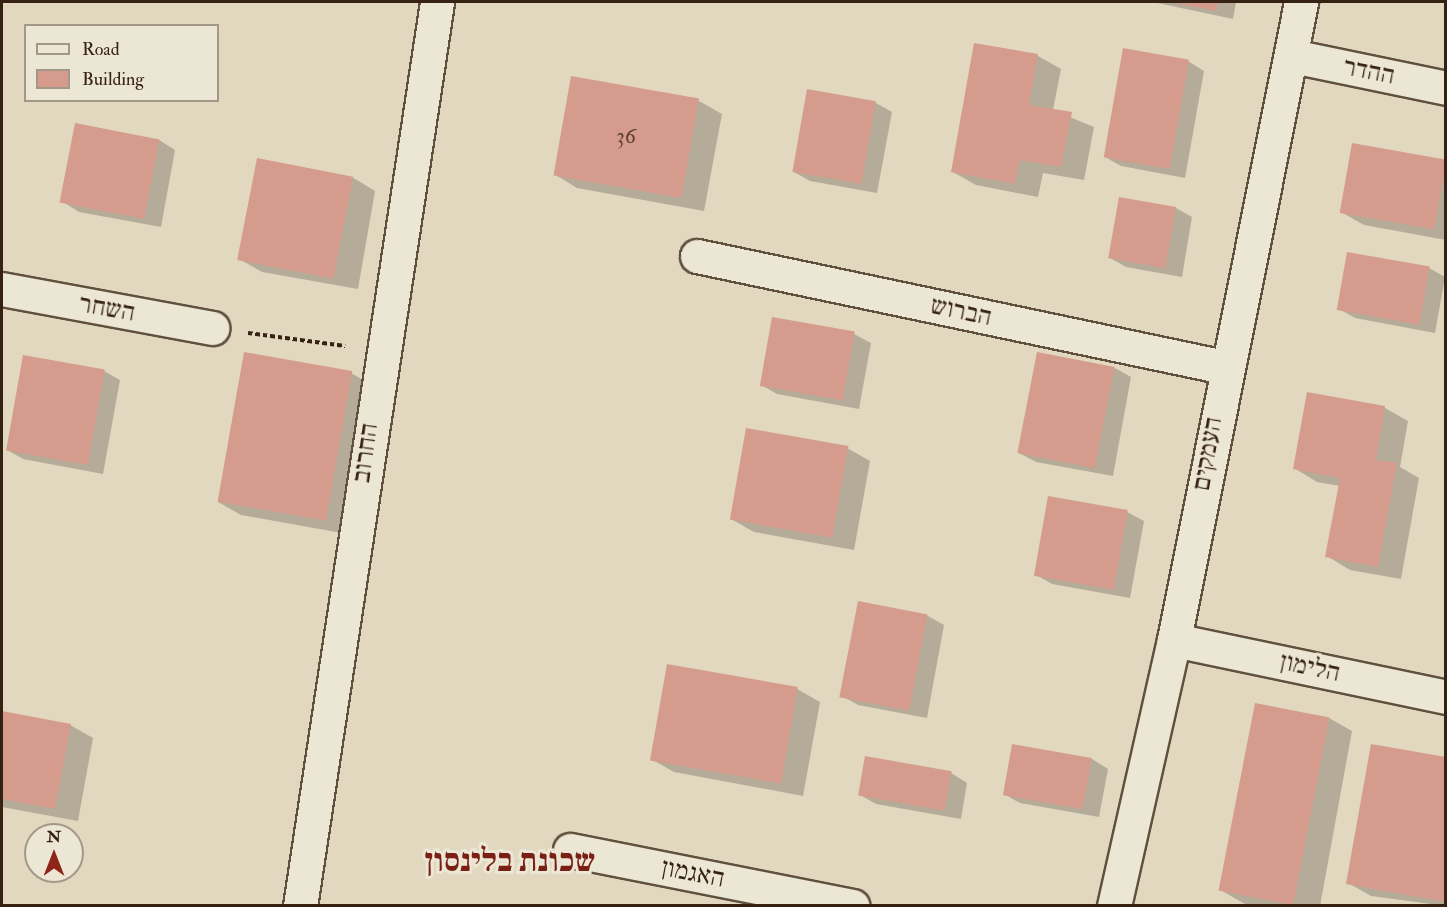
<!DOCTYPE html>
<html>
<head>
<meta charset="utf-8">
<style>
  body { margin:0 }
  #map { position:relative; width:1447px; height:907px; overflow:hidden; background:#e1d8bf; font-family:"IM FELL Double Pica","Frank Ruhl Libre",serif }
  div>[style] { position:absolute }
  .shadow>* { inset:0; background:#0003 }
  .building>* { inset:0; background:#d59b8d; transform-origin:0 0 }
  .path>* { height:4px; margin-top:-2px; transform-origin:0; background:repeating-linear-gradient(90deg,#362213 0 4.5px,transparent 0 7.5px) }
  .roads { filter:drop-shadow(2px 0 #61503e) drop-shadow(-2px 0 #61503e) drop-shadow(0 2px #61503e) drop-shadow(0 -2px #61503e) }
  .minor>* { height:33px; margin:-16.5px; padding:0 16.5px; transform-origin:16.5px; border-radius:16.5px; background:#ece6d5 }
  span { translate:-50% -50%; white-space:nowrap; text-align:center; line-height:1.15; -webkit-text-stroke:6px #ece6d5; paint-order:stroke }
  .number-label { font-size:22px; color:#5e4032 }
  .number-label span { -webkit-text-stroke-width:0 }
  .street-label { font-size:26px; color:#362213 }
  .district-label { font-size:32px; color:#7a1f14; font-weight:700 }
  .frame { position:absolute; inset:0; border:3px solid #362213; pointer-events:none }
  .legend { position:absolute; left:24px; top:24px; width:195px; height:78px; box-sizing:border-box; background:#ece6d5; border:2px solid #a39887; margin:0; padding:8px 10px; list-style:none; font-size:18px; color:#362213 }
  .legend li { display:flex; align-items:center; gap:12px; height:30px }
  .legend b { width:30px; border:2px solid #a39887 }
  .north { position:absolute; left:24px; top:823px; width:60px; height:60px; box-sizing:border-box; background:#ece6d5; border:2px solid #a39887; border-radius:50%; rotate:0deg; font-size:16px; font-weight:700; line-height:24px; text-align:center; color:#362213 }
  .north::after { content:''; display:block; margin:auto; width:21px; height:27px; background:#8f2418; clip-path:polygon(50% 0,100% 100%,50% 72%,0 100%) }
</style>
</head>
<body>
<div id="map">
  <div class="shadow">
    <i style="clip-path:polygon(1153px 2px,1236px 2px,1233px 19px)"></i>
    <i style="clip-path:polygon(975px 45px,1038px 56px,1061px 69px,1053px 110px,1094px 127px,1084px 180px,1043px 173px,1038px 197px,976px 185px,953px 172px)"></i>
    <i style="clip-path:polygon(1188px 61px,1204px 71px,1185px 178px,1121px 166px,1105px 157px)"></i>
    <i style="clip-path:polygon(699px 101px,722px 114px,704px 211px,577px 188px,554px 174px)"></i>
    <i style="clip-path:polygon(876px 103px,892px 112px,877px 193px,810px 181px,794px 172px)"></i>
    <i style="clip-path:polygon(159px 140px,175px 150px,161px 227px,79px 212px,63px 202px)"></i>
    <i style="clip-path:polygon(1446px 162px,1446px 240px,1364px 225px,1341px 212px)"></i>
    <i style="clip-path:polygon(352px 177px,375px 191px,358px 289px,262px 272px,239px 259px)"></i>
    <i style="clip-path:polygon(1121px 198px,1176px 208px,1192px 217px,1182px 277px,1126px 267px,1110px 258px)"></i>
    <i style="clip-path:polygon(1429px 268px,1445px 277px,1435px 333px,1355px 318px,1339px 309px)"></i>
    <i style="clip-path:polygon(854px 334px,871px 343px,859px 409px,777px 394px,761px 385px)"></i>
    <i style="clip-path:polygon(1115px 368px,1131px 377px,1113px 476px,1036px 462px,1019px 453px)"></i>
    <i style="clip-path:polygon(104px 371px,120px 380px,103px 474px,23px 459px,7px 450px)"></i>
    <i style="clip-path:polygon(351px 373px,374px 386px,347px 534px,241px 515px,218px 502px)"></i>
    <i style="clip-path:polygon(1308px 394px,1385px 408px,1408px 421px,1400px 467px,1419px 478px,1401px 579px,1350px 570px,1327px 556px,1340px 486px,1317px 482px,1294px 468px)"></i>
    <i style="clip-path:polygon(847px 448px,870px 461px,854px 550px,754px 532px,731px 519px)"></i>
    <i style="clip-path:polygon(1127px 512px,1144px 521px,1130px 598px,1052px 584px,1036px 575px)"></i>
    <i style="clip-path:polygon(928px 616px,944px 625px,927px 718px,858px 705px,842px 696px)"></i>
    <i style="clip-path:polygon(797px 689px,820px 702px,803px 796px,674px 772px,651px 759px)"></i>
    <i style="clip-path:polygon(2px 713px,70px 725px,93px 738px,78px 821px,2px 807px)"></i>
    <i style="clip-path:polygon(1329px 718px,1352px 731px,1320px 906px,1245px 904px,1222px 891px)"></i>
    <i style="clip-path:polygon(1446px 758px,1446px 906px,1371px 896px,1348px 883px)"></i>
    <i style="clip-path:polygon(1092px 759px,1108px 769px,1099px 817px,1020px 803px,1004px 794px)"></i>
    <i style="clip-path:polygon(951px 773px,967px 783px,961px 819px,876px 804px,860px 795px)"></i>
  </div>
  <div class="building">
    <i style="clip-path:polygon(1170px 2px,1218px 2px,1216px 11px)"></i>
    <i style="clip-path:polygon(974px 43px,1038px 54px,1029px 105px,1072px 112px,1061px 167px,1020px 160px,1015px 184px,951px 172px)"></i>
    <i style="left:1123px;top:48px;width:67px;height:111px;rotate:10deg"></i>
    <i style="left:571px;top:76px;width:130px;height:101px;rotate:10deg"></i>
    <i style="left:807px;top:89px;width:70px;height:84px;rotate:10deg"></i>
    <i style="left:75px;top:123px;width:86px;height:81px;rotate:11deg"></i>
    <i style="left:1352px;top:143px;width:96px;height:71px;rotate:10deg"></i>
    <i style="left:257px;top:158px;width:98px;height:104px;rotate:11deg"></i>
    <i style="left:1119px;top:197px;width:58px;height:62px;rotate:10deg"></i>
    <i style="left:1347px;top:252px;width:84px;height:59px;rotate:10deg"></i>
    <i style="left:772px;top:317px;width:84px;height:70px;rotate:10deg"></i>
    <i style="left:244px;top:352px;width:110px;height:152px;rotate:10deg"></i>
    <i style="left:1037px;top:352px;width:79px;height:103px;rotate:11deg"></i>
    <i style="left:23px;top:355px;width:83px;height:97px;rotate:10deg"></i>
    <i style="clip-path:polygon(1307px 392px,1385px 406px,1376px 460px,1397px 463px,1378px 567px,1325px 557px,1340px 478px,1293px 469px)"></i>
    <i style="left:746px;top:428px;width:104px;height:93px;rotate:10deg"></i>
    <i style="left:1048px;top:496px;width:81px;height:81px;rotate:10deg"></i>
    <i style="left:858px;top:601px;width:71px;height:98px;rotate:11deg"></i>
    <i style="left:667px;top:664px;width:133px;height:98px;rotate:10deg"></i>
    <i style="left:1255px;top:703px;width:76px;height:191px;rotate:11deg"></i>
    <i style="clip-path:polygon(2px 711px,71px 724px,55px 809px,2px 799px)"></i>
    <i style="left:1012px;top:744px;width:81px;height:52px;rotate:10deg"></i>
    <i style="clip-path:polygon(1371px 744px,1446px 757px,1446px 902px,1346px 884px)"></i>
    <i style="left:865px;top:756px;width:88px;height:40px;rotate:10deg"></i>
  </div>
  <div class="path">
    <i style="left:248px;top:333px;width:98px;rotate:7.6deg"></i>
  </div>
  <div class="roads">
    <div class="minor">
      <i style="left:1292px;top:56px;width:157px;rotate:11.7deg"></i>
      <i style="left:697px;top:256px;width:539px;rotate:11.89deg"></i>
      <i style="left:2px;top:289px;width:214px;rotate:10.5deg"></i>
      <i style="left:1174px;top:640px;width:278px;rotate:11.8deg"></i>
      <i style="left:570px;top:850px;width:288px;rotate:11.2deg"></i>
      <i style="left:300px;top:906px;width:914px;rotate:-81.38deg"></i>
      <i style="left:1114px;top:906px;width:273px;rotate:-77.3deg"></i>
      <i style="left:1174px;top:640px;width:651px;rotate:-78.74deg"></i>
    </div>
  </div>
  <div class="number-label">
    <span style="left:626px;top:137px">36</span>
  </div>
  <div class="street-label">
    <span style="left:1369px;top:72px;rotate:11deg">ההדר</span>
    <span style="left:107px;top:309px;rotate:10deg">השחר</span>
    <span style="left:961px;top:312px;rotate:12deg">הברוש</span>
    <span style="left:366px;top:453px;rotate:-82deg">החרוב</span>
    <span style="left:1208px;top:454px;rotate:-80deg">העמקים</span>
    <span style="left:1310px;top:668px;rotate:12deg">הלימון</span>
    <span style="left:693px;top:874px;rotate:11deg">האגמון</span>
  </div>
  <div class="district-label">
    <span style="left:510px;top:861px">שכונת בלינסון</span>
  </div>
  <div class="frame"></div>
  <ul class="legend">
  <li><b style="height:8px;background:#ece6d5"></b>Road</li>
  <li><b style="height:16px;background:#d59b8d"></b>Building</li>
  </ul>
  <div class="north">N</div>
</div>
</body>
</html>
